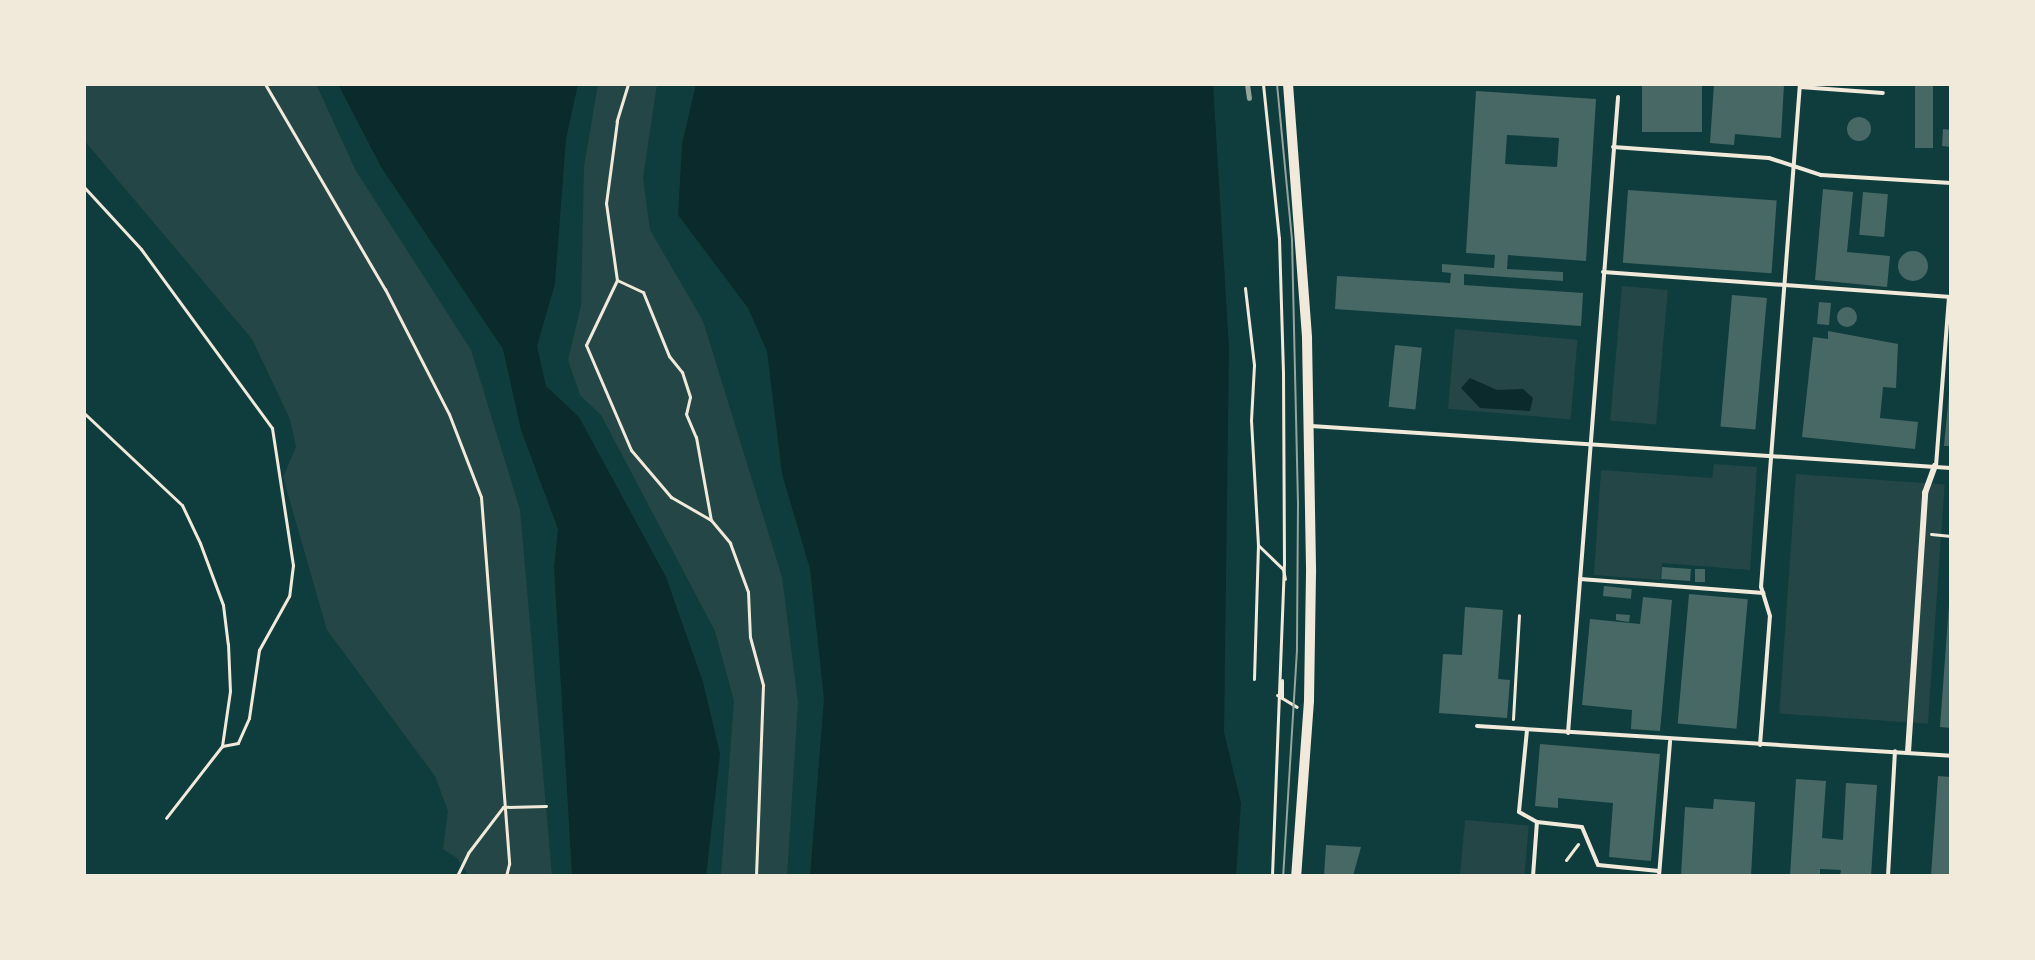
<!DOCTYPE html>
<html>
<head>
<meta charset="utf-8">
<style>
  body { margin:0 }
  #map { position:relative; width:2035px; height:960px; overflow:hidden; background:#0f3d3e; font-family:"Alegreya Sans",sans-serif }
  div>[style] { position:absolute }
  .green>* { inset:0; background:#244646; transform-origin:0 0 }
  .water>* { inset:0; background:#0a2a2b }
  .building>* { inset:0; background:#486865; transform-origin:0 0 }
  .round { border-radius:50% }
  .path>* { height:3px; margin:-1.5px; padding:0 1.5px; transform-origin:1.5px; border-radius:1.5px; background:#f1e9da }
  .service>* { height:4px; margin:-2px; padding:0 2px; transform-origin:2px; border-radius:2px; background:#f1e9da }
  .pedestrian>* { height:6px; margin:-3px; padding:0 3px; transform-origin:3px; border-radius:3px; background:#f1e9da }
  .tertiary>* { height:10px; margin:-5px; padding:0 5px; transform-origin:5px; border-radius:5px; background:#f1e9da }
  .tram>* { height:2px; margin:-1px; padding:0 1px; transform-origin:1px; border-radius:1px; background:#97a49c }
  .rail>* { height:5px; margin:-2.5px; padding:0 2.5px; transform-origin:2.5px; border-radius:2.5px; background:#97a49c }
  span { translate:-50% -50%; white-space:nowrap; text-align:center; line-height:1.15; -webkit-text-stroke:7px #f1e9da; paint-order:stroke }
  .frame { position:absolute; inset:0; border:86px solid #f1e9da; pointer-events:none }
</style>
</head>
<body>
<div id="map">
  <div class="green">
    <i style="clip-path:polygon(84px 84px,316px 84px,356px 171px,471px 350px,520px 510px,552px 876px,469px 876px,457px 858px,443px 849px,448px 811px,435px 776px,327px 630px,283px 477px,296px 447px,290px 419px,252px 339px,84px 140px)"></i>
    <i style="clip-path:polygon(598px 84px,657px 84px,643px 178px,650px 230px,703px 321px,782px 577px,798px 703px,787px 876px,721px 876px,734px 701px,715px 631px,601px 415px,580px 395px,568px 360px,581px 306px,584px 167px)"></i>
    <i style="left:1622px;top:286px;width:46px;height:135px;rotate:5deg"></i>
    <i style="left:1455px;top:329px;width:123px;height:80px;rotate:5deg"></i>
    <i style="clip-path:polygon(1714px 464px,1757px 467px,1750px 570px,1662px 563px,1660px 580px,1594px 575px,1601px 470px,1712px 478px)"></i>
    <i style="left:1796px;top:474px;width:149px;height:240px;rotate:4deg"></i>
    <i style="left:1465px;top:820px;width:64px;height:56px;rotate:5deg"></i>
  </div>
  <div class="water">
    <i style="clip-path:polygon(338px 84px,578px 84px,566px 139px,555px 284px,537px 346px,546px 386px,579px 417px,666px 577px,703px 682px,720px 754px,706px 876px,572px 876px,554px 567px,558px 529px,521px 430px,503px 349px,381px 167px)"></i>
    <i style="clip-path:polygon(696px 84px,1213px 84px,1229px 348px,1224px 732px,1241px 803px,1236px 876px,810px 876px,824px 699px,810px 569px,782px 474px,767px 351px,748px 308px,678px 215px,682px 144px)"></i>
    <i style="clip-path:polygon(1470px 378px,1497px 390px,1523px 389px,1533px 398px,1530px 411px,1480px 408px,1461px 388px)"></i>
  </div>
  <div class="building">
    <i style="left:1642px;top:84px;width:60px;height:48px"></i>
    <i style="clip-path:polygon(1714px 84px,1784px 84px,1781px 138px,1735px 134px,1734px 145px,1710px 143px)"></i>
    <i style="left:1915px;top:84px;width:18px;height:64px"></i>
    <i style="clip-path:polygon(evenodd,1476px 91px,1596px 99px,1586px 261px,1508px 255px,1507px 269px,1563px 272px,1563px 281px,1464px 274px,1464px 285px,1583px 293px,1581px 326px,1335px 309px,1337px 276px,1450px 283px,1451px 273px,1442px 272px,1442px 264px,1494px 268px,1495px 255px,1466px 253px,1476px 91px,1507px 135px,1559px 138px,1557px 167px,1505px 164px,1507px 135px)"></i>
    <i class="round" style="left:1847px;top:117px;width:24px;height:24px"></i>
    <i style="clip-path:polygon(1943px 129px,1951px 130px,1951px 147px,1942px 146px)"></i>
    <i style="clip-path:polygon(1823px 189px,1853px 192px,1847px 252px,1890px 256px,1887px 287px,1815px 280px)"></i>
    <i style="left:1628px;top:190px;width:149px;height:73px;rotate:4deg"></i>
    <i style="left:1863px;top:192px;width:25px;height:43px;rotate:5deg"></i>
    <i class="round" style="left:1898px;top:251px;width:30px;height:30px"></i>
    <i style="left:1732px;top:295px;width:35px;height:132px;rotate:5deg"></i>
    <i style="left:1819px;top:302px;width:12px;height:22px;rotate:5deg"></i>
    <i class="round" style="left:1837px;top:307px;width:20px;height:20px"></i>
    <i style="clip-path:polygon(1828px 331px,1898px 344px,1896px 388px,1883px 387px,1880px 418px,1918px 422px,1915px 449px,1802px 437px,1813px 337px,1828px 339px)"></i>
    <i style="left:1395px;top:345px;width:27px;height:62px;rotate:6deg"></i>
    <i style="clip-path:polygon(1949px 394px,1951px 394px,1951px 446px,1944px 446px)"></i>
    <i style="left:1662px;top:567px;width:29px;height:12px;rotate:4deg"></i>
    <i style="left:1695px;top:569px;width:10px;height:13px"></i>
    <i style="left:1604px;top:586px;width:28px;height:10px;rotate:6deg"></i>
    <i style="left:1689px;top:594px;width:59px;height:130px;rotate:5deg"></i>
    <i style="clip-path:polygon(1643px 597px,1672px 600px,1660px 731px,1631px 729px,1632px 710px,1582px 705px,1590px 619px,1640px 624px)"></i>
    <i style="clip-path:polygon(1949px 605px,1951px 605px,1951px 728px,1940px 727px)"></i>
    <i style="clip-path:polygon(1465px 607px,1503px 610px,1498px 679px,1510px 680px,1507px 718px,1439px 713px,1443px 654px,1462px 655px)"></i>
    <i style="clip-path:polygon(1616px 614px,1630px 615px,1629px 622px,1616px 620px)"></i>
    <i style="clip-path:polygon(1540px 744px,1660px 754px,1651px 861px,1609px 857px,1613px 803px,1558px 798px,1558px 808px,1535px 806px)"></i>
    <i style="clip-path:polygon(1938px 776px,1951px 777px,1951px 876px,1931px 876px)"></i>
    <i style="clip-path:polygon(1796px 779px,1826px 781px,1822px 838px,1843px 840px,1846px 783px,1877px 785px,1871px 876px,1840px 876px,1841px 870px,1820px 869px,1820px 876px,1790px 876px)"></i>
    <i style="clip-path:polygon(1714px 799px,1755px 802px,1751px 876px,1681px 876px,1685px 807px,1713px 809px)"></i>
    <i style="clip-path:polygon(1326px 845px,1361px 847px,1353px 876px,1324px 876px)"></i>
  </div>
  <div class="path">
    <i style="left:265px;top:84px;width:238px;rotate:59.7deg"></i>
    <i style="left:385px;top:289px;width:140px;rotate:62.9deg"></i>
    <i style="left:449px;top:414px;width:89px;rotate:68.9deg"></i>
    <i style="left:481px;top:497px;width:368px;rotate:85.6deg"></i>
    <i style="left:509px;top:864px;width:12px;rotate:104deg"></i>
    <i style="left:628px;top:84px;width:39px;rotate:107deg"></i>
    <i style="left:617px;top:121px;width:83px;rotate:97.6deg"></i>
    <i style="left:606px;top:203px;width:78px;rotate:81.9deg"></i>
    <i style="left:617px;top:280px;width:72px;rotate:115.5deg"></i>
    <i style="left:586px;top:345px;width:114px;rotate:66.8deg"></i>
    <i style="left:631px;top:450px;width:62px;rotate:49.6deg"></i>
    <i style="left:671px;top:497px;width:46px;rotate:29.9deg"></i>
    <i style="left:1263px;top:84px;width:155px;rotate:84.1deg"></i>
    <i style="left:1279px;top:238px;width:134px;rotate:88.3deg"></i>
    <i style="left:1283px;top:372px;width:191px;rotate:89.7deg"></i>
    <i style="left:1284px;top:563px;width:313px;rotate:92.2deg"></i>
    <i style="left:84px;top:187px;width:84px;rotate:47.4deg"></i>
    <i style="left:141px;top:249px;width:222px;rotate:53.8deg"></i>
    <i style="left:272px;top:428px;width:139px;rotate:81.3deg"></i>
    <i style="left:293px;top:565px;width:31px;rotate:97deg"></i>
    <i style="left:289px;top:596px;width:62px;rotate:119.1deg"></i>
    <i style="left:259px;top:650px;width:69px;rotate:98.4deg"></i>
    <i style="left:249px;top:718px;width:27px;rotate:114deg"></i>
    <i style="left:238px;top:743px;width:16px;rotate:169deg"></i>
    <i style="left:222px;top:746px;width:91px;rotate:127.9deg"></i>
    <i style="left:617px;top:280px;width:29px;rotate:25deg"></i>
    <i style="left:643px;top:292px;width:69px;rotate:67.9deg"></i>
    <i style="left:669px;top:356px;width:21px;rotate:51deg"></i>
    <i style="left:682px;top:372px;width:26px;rotate:72deg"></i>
    <i style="left:690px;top:397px;width:17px;rotate:103deg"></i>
    <i style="left:686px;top:414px;width:25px;rotate:67deg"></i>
    <i style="left:696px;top:437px;width:84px;rotate:79.8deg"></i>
    <i style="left:711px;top:520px;width:30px;rotate:50deg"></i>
    <i style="left:730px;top:543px;width:52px;rotate:69.8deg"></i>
    <i style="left:748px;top:592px;width:45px;rotate:87.5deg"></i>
    <i style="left:750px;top:637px;width:50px;rotate:74.8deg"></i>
    <i style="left:763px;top:685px;width:191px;rotate:92.1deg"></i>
    <i style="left:1245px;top:288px;width:78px;rotate:83.3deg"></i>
    <i style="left:1254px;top:365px;width:55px;rotate:93.1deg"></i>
    <i style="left:1251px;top:420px;width:125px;rotate:86.8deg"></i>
    <i style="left:1258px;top:545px;width:35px;rotate:44deg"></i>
    <i style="left:1283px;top:569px;width:10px;rotate:79deg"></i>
    <i style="left:84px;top:413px;width:134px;rotate:43.2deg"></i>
    <i style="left:182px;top:505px;width:42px;rotate:64.7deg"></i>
    <i style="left:200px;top:543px;width:66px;rotate:69.6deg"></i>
    <i style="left:223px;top:605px;width:39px;rotate:83deg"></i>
    <i style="left:228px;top:644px;width:47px;rotate:87.6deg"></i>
    <i style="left:230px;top:691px;width:56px;rotate:98.3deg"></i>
    <i style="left:1931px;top:534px;width:20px;rotate:6deg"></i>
    <i style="left:1254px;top:679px;width:134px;rotate:-88.3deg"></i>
    <i style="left:1277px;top:695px;width:23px;rotate:31deg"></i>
    <i style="left:1282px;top:698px;width:18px;rotate:-90deg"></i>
    <i style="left:1513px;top:719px;width:104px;rotate:-86.7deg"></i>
    <i style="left:1566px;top:860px;width:20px;rotate:-53deg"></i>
    <i style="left:457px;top:876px;width:25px;rotate:-64deg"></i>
    <i style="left:468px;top:853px;width:58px;rotate:-52.7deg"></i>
    <i style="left:503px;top:807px;width:43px;rotate:-1.3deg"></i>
  </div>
  <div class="service">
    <i style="left:1800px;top:87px;width:83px;rotate:4.1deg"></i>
    <i style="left:1613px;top:147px;width:156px;rotate:4deg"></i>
    <i style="left:1769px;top:158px;width:55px;rotate:18.1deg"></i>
    <i style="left:1821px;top:175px;width:130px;rotate:3.5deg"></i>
    <i style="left:1603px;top:272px;width:349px;rotate:4.1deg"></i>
    <i style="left:1311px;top:426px;width:641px;rotate:3.75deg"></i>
    <i style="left:1936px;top:466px;width:169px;rotate:-85.6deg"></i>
    <i style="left:1580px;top:579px;width:184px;rotate:4.4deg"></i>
    <i style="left:1477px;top:726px;width:475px;rotate:3.6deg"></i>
    <i style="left:1527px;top:730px;width:82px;rotate:95.6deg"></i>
    <i style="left:1519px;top:812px;width:21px;rotate:29deg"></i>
    <i style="left:1537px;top:822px;width:45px;rotate:6.3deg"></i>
    <i style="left:1582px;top:827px;width:41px;rotate:67.2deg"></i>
    <i style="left:1598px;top:865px;width:61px;rotate:5.6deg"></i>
    <i style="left:1568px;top:733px;width:638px;rotate:-85.5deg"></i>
    <i style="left:1760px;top:745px;width:129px;rotate:-85.6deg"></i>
    <i style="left:1770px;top:616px;width:30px;rotate:-107deg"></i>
    <i style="left:1761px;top:587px;width:505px;rotate:-85.57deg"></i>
    <i style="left:1533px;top:876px;width:54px;rotate:-85.8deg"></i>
    <i style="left:1659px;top:876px;width:135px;rotate:-85.3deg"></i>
    <i style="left:1888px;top:876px;width:125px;rotate:-86.8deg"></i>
  </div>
  <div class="pedestrian">
    <i style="left:1908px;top:752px;width:260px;rotate:-86.2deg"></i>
    <i style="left:1925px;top:493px;width:29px;rotate:-70deg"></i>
  </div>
  <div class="tertiary">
    <i style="left:1288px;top:84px;width:255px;rotate:85.7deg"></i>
    <i style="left:1307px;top:338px;width:235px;rotate:89deg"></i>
    <i style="left:1311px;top:573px;width:128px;rotate:90.9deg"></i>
    <i style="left:1309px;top:701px;width:175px;rotate:94.2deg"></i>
  </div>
  <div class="tram">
    <i style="left:1277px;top:84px;width:157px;rotate:84.5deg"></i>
    <i style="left:1292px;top:240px;width:262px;rotate:88.7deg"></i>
    <i style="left:1298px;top:502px;width:148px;rotate:90.4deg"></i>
    <i style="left:1297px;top:650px;width:226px;rotate:93.5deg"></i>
  </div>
  <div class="rail">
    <i style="left:1247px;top:84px;width:14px;rotate:82deg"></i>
  </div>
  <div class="frame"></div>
</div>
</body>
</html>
